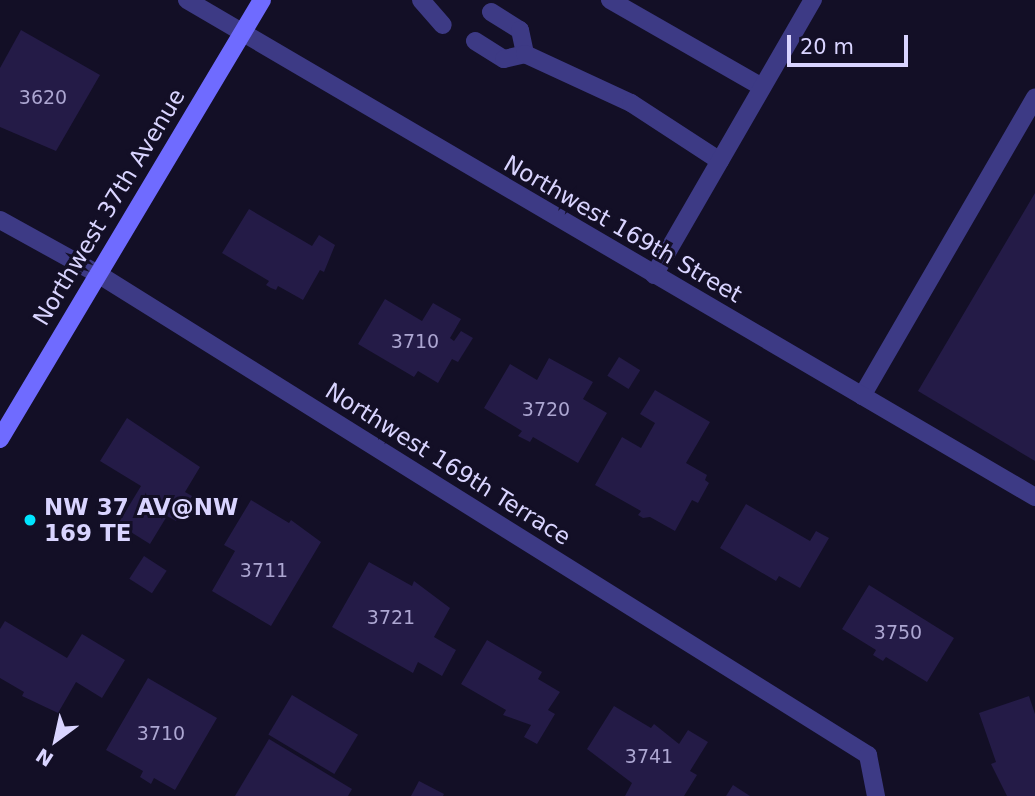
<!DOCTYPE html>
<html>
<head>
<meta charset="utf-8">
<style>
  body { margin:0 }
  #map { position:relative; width:1035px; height:796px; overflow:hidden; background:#130f26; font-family:"DejaVu Sans",sans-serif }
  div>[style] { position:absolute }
  .building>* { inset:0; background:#241b47; transform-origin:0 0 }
  .lane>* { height:18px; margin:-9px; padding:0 9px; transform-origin:9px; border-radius:9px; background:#3d3a85 }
  .street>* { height:18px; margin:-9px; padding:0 9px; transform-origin:9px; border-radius:9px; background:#3d3a85 }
  .secondary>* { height:18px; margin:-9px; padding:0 9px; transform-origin:9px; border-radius:9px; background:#6f6bff }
  .dots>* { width:19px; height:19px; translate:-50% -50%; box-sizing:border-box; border:4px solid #130f26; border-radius:50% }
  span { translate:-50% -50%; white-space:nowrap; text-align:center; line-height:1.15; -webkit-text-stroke:6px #130f26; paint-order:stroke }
  .number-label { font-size:19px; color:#aca6d1 }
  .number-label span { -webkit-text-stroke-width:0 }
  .street-label { font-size:23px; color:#d9d4ff }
  .poi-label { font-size:23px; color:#d9d4ff; font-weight:700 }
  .left { translate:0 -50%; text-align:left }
  .north { position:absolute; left:21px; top:705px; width:70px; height:70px; -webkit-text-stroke:5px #130f26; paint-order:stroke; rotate:213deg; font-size:19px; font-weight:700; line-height:28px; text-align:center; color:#d9d4ff }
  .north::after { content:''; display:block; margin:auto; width:24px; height:32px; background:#d9d4ff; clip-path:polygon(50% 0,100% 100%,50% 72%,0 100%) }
  .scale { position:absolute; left:787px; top:35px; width:121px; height:32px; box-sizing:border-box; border:4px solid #d9d4ff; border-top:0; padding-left:9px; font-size:21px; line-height:24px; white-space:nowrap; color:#d9d4ff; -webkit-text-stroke:5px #130f26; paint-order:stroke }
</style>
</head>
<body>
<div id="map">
  <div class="building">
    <i style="clip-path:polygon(21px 30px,100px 75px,56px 151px,0 127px,0 68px)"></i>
    <i style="clip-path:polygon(1035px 193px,1035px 461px,918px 391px)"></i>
    <i style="clip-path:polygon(249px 209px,312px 246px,319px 235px,335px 245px,324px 272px,320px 270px,303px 300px,278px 286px,276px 290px,271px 288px,266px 285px,269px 281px,222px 253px)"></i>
    <i style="clip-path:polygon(385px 299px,422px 321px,433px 303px,461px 319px,450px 338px,454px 341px,461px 331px,473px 338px,458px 362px,452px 359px,438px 383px,418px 371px,414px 377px,358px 344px)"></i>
    <i style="left:619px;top:357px;width:25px;height:22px;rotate:32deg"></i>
    <i style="clip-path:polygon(549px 358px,593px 382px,583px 399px,607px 413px,578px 463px,533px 437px,530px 442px,518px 436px,522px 431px,484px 408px,510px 364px,537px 380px)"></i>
    <i style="clip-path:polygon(655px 390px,710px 422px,686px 463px,707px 475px,705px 480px,709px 483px,698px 503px,692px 500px,675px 531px,650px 517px,643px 518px,638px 515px,641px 511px,595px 485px,622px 437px,641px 448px,655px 423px,640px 414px)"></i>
    <i style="clip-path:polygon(127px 418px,200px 467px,185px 492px,192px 496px,176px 521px,167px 516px,150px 544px,118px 524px,141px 486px,100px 461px)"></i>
    <i style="clip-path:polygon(251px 500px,289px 523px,291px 520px,321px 542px,271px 626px,212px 591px,235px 551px,224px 545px)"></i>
    <i style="clip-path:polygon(746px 504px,810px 541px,816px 531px,829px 538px,800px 588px,779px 576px,776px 581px,720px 548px)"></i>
    <i style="left:144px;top:556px;width:27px;height:27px;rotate:33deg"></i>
    <i style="clip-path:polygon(369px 562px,412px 586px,414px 581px,450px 608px,434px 637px,456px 650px,442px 676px,418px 662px,413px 673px,332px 627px)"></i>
    <i style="clip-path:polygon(869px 585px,954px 638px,927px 682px,886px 657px,883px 661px,873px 655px,876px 650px,842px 629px)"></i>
    <i style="clip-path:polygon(5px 621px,67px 658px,82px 634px,125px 660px,102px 698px,76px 682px,58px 713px,22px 696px,24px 692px,0 678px,0 629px)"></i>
    <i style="clip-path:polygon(487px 640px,542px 672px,538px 679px,560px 692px,548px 710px,555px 714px,537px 744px,524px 737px,531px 725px,503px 715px,506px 710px,461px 684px)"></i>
    <i style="clip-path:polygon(148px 678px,217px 718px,175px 790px,154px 778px,151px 784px,140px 777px,143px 771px,106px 750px)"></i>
    <i style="left:292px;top:695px;width:77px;height:46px;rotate:31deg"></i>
    <i style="clip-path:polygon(1029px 696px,1035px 714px,1035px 796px,1007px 796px,991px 764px,996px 762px,979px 713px)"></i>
    <i style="clip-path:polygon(614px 706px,651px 728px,654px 724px,679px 744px,688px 730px,708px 742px,690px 771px,697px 775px,684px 796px,625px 796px,632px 783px,587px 749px)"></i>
    <i style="clip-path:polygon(269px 739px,352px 789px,348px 796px,235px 796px)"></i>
    <i style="clip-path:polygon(419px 781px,444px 794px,443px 796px,411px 796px)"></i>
    <i style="clip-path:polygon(733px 785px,750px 796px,726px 796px)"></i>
  </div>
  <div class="lane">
    <i style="left:421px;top:0;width:33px;rotate:49deg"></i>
    <i style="left:610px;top:0;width:175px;rotate:29.8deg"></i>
    <i style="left:491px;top:12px;width:34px;rotate:32deg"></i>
    <i style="left:520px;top:30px;width:25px;rotate:78deg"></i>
    <i style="left:475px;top:41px;width:34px;rotate:32deg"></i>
    <i style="left:504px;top:59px;width:22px;rotate:-13deg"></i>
    <i style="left:525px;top:54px;width:117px;rotate:24.8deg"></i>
    <i style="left:631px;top:103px;width:106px;rotate:33.1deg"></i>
    <i style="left:654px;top:275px;width:318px;rotate:-60deg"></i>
    <i style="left:862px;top:396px;width:345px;rotate:-59.9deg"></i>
  </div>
  <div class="street">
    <i style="left:187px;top:0;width:983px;rotate:30.37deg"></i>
    <i style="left:0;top:220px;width:112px;rotate:28.9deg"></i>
    <i style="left:98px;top:274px;width:908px;rotate:31.99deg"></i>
    <i style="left:868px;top:755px;width:42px;rotate:79deg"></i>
  </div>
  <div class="secondary">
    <i style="left:0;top:439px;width:511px;rotate:-59.17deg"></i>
  </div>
  <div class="dots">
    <i style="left:30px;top:520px;background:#00e5ff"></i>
  </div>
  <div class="number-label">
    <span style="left:43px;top:98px">3620</span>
    <span style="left:415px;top:342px">3710</span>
    <span style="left:546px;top:410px">3720</span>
    <span style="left:264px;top:571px">3711</span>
    <span style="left:391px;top:618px">3721</span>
    <span style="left:898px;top:633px">3750</span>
    <span style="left:161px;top:734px">3710</span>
    <span style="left:649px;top:757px">3741</span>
  </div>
  <div class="street-label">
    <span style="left:109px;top:207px;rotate:-59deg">Northwest 37th Avenue</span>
    <span style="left:623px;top:229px;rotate:30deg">Northwest 169th Street</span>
    <span style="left:448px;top:464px;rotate:32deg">Northwest 169th Terrace</span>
  </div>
  <div class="poi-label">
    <span class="left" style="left:44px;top:520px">NW 37 AV@NW<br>169 TE</span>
  </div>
  <div class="north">N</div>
  <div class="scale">20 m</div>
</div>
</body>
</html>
